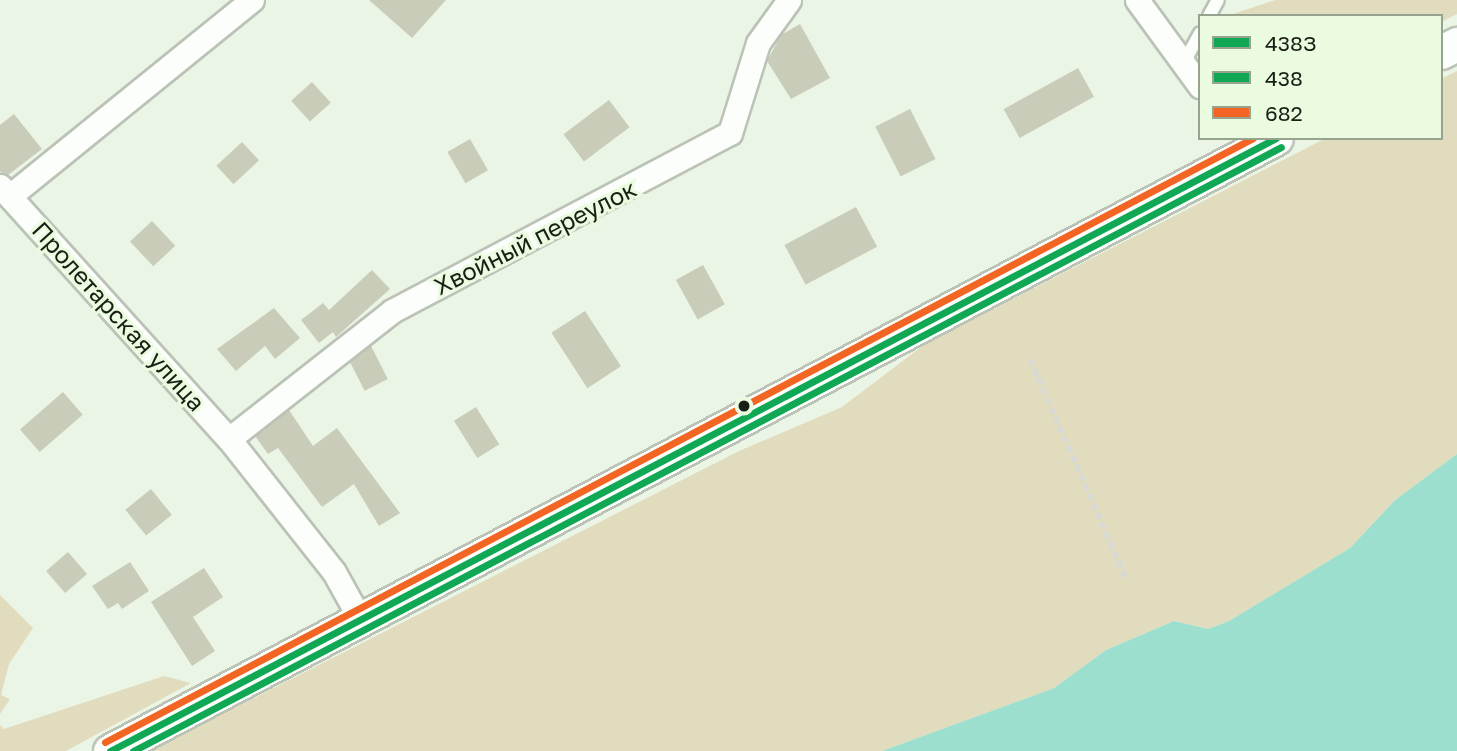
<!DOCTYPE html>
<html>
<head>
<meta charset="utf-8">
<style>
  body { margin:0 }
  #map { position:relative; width:1457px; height:751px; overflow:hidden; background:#ebf5e5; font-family:"Golos Text",sans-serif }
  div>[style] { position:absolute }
  .green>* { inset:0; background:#e2dcbe }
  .water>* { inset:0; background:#9ddfce }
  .building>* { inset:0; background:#c8ccb8; transform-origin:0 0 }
  .path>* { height:4.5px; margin-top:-2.25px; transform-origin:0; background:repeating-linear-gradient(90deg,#d7d9d5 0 7px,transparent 0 10.5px) }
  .roads { filter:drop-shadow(2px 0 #bbc2b6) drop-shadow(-2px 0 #bbc2b6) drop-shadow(0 2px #bbc2b6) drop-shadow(0 -2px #bbc2b6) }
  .lane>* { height:12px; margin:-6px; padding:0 6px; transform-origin:6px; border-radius:6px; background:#fcfefb }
  .street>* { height:23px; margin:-11.5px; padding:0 11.5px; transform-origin:11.5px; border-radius:11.5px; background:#fcfefb }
  .secondary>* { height:33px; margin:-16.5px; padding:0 16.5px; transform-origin:16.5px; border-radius:16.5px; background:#fcfefb }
  .bus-1>* { height:7px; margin:-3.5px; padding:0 3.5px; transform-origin:3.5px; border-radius:3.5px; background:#10a855 }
  .bus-2>* { height:7px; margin:-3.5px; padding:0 3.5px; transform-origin:3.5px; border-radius:3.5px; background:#10a855 }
  .bus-3>* { height:7px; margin:-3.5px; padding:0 3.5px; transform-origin:3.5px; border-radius:3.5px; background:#f26522 }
  .dots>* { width:19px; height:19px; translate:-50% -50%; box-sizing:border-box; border:4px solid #eafbdf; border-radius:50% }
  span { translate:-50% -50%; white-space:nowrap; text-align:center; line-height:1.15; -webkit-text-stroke:6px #eafbdf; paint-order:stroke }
  .street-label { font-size:24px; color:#191f15 }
  .legend { position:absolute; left:1198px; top:14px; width:245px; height:126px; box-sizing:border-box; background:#eafbdf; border:2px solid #96a38e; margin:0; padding:9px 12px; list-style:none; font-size:21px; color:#191f15 }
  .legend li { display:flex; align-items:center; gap:14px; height:35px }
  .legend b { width:35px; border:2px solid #96a38e }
</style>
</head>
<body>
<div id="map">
  <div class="green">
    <i style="clip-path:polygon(1275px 0,1457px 0,1457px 14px,1441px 22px,1441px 16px,1227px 16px)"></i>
    <i style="clip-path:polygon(1457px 71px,1457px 454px,1395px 500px,1350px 548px,1229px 621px,1208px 629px,1174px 621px,1106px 650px,1054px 688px,882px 751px,150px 751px,739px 451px,842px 407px,925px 344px,1326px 138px,1441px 138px,1441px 79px)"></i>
    <i style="clip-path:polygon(0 595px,33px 628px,9px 664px,1px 695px,10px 699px,0 714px)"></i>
    <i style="clip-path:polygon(164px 676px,191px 683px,66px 751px,0 751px,0 725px,4px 729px)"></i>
  </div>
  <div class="water">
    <i style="clip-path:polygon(1457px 454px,1457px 751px,882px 751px,1054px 688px,1106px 650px,1174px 621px,1208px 629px,1229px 621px,1350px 548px,1395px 500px)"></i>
  </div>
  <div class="building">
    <i style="clip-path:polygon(369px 0,446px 0,412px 38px)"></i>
    <i style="clip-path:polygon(800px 24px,830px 78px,791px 99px,767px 61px,781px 35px)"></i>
    <i style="left:1078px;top:68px;width:33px;height:85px;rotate:61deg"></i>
    <i style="left:312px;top:82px;width:28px;height:28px;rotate:48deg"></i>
    <i style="left:609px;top:100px;width:34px;height:57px;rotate:53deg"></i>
    <i style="left:910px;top:109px;width:56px;height:39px;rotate:63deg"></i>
    <i style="clip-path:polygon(14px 114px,42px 149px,8px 175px,0 172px,0 125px)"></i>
    <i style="left:470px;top:139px;width:36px;height:26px;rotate:60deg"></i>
    <i style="left:242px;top:142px;width:25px;height:35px;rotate:47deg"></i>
    <i style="left:856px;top:207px;width:45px;height:81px;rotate:62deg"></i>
    <i style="left:152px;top:221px;width:34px;height:30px;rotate:47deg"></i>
    <i style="left:703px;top:265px;width:45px;height:31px;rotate:61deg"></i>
    <i style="clip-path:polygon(372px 270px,390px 289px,336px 337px,333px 332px,319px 343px,301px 320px,323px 303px,329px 310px)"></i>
    <i style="clip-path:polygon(274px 308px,300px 338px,275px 359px,265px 346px,236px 371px,217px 349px)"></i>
    <i style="left:585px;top:311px;width:66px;height:40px;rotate:57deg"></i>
    <i style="left:371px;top:346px;width:37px;height:26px;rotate:63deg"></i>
    <i style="left:63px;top:392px;width:30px;height:57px;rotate:49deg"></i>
    <i style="left:476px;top:407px;width:44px;height:26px;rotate:58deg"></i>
    <i style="clip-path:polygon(289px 410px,313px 446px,337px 428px,400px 513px,379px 526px,354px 484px,322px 507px,278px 448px,268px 454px,255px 436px)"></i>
    <i style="left:151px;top:489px;width:33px;height:33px;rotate:51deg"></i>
    <i style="left:68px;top:552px;width:29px;height:29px;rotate:49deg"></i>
    <i style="clip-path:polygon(130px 562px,149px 591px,122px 609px,118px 603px,108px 609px,92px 586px)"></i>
    <i style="clip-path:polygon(204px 568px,223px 597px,193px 617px,215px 651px,192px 666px,151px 602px)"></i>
  </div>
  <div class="path">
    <i style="left:1030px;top:359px;width:239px;rotate:66.3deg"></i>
  </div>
  <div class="roads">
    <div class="lane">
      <i style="left:1209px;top:16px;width:18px;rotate:-61deg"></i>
      <i style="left:1183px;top:64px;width:35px;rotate:-61deg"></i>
    </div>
    <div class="street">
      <i style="left:1137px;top:0;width:107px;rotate:53.8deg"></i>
      <i style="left:0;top:186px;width:341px;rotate:47.9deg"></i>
      <i style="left:229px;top:439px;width:169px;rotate:51.7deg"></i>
      <i style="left:334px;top:572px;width:54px;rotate:61deg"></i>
      <i style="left:11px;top:195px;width:310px;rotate:-39deg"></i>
      <i style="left:229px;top:439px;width:207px;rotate:-38.1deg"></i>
      <i style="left:392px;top:311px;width:382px;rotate:-27.8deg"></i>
      <i style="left:730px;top:133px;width:94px;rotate:-72.7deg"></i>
      <i style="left:758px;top:43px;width:53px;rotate:-54.2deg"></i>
    </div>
    <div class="secondary">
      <i style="left:1441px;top:52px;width:18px;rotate:-27deg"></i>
      <i style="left:110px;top:751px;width:1317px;rotate:-27.73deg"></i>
    </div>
  </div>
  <div class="bus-1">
    <i style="left:110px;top:751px;width:1317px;rotate:-27.73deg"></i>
  </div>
  <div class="bus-2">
    <i style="left:133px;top:751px;width:1297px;rotate:-27.75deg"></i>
  </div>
  <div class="bus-3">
    <i style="left:105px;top:742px;width:1297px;rotate:-27.75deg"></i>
  </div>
  <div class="dots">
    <i style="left:744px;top:406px;background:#191f15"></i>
  </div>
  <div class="street-label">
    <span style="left:535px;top:237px;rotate:-27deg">Хвойный переулок</span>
    <span style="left:119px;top:316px;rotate:48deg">Пролетарская улица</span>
  </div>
  <ul class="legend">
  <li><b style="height:9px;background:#10a855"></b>438З</li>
  <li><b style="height:9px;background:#10a855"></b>438</li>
  <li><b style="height:9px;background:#f26522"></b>682</li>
  </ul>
</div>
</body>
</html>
